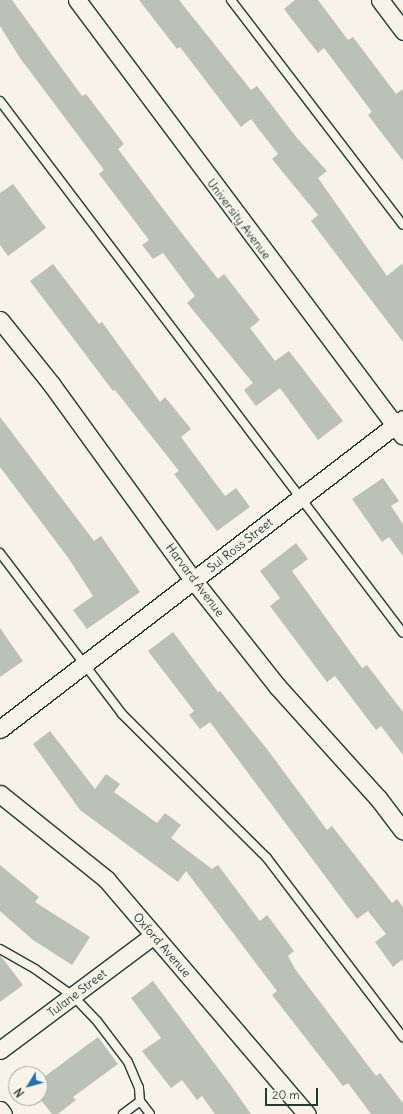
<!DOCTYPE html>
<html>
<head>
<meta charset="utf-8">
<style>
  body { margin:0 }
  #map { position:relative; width:403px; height:1114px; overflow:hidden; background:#f7f3e8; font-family:Delius,sans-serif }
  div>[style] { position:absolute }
  .building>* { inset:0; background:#bbc1b6 }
  .roads { filter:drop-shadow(1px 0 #1f3d34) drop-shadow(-1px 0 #1f3d34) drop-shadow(0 1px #1f3d34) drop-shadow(0 -1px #1f3d34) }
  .service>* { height:8px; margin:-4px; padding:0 4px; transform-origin:4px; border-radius:4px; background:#f7f3e8 }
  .minor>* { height:17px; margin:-8.5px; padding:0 8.5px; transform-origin:8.5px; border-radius:8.5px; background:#f7f3e8 }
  span { translate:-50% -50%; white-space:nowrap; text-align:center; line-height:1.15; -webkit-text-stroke:3px #f7f3e8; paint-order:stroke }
  .street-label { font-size:12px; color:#1f3d34 }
  .north { position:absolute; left:8px; top:1066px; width:40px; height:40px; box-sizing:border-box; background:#f7f3e8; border:1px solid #a1aaa0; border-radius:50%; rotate:233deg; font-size:11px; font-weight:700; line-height:16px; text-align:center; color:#1f3d34 }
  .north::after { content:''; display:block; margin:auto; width:14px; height:18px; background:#1f6fb2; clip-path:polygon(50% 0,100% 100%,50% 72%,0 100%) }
  .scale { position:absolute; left:265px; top:1088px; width:53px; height:18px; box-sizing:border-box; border:2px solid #1f3d34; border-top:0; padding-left:5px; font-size:12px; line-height:14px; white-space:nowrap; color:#1f3d34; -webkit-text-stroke:3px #f7f3e8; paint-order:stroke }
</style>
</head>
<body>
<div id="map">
  <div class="building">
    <i style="clip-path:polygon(0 0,12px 0,82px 96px,86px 94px,124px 144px,118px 149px,173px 222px,218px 279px,224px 274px,260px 320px,250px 328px,275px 361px,289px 351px,343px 421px,318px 440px,280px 388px,256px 406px,244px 390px,253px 383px,187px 303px,195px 296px,163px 253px,153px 259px,142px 245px,149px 240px,99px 174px,104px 170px,20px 58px,0 26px)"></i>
    <i style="clip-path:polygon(139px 0,179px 0,251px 90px,257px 86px,297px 138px,327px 171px,318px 178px,387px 276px,403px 263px,403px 342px,311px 221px,318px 215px,272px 159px,278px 154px,251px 119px,241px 127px,180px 47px,177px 49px)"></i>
    <i style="clip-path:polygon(295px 0,318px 0,348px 40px,353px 37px,396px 94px,403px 89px,403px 161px,368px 115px,372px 112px,324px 48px,318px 53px,284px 9px)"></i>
    <i style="clip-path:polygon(13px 184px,46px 228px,8px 256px,0 245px,0 193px)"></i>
    <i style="clip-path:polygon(53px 264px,99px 324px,102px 322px,160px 402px,165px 397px,191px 429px,181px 437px,225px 496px,236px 488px,250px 507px,217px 531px,174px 474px,179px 471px,115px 390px,113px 391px,30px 281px)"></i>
    <i style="clip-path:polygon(0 417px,94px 541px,101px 536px,140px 592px,87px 629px,73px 610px,93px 596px,69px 559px,0 467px)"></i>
    <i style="clip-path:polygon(383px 478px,399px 501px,391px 506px,403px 524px,403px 556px,389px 537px,382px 542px,352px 499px)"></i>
    <i style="clip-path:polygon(296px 543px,308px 559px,292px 571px,362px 668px,367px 665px,403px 712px,403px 755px,381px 726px,376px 730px,335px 676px,327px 682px,270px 606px,280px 598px,260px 571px)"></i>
    <i style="clip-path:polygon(0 628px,23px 661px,0 677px)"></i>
    <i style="clip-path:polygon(173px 632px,218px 692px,220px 691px,267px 749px,327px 830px,332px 826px,392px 903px,397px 899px,403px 907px,403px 959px,393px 967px,375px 942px,386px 934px,368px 911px,357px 919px,210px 722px,200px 729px,189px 715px,194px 711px,148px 651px)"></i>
    <i style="clip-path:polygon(50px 731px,95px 789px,106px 774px,120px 784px,114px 792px,157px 823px,165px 813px,181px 825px,171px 838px,212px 869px,218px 865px,260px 921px,267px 915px,294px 951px,288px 956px,295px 969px,376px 1076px,380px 1073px,403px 1103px,403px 1114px,371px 1114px,348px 1083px,343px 1086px,272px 995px,277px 991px,186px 871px,178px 882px,80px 810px,33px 744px)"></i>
    <i style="clip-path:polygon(0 865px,39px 897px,35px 902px,90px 937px,72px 965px,33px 940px,0 911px)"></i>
    <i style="clip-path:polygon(0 955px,23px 985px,0 1002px)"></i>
    <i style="clip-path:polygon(153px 981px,232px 1087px,251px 1114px,215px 1114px,202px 1096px,197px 1100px,182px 1080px,171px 1088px,142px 1051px,161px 1038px,131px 998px)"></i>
    <i style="clip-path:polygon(98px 1037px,118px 1064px,73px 1097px,76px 1100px,58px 1114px,52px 1114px,40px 1099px,40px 1080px)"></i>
  </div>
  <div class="roads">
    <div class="service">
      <i style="left:231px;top:0;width:283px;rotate:52.6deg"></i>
      <i style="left:0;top:101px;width:667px;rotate:52.86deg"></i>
      <i style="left:0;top:553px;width:202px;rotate:52.8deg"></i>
      <i style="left:122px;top:714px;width:204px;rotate:44.8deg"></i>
      <i style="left:267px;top:858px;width:225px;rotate:52.8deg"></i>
      <i style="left:0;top:949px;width:40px;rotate:29.7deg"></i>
      <i style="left:35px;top:969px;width:47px;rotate:35.4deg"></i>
      <i style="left:73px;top:996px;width:35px;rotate:46deg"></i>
      <i style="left:97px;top:1021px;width:51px;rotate:52.9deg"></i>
      <i style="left:128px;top:1062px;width:28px;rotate:67deg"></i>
      <i style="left:139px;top:1088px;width:13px;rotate:86deg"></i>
      <i style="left:140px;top:1101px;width:16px;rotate:52deg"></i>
      <i style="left:123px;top:1114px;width:21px;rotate:-37deg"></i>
    </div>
    <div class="minor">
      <i style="left:77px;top:0;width:544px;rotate:53.21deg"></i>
      <i style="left:380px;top:0;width:39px;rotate:53deg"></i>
      <i style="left:0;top:320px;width:83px;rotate:51.3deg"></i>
      <i style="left:52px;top:385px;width:242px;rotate:54.1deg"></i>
      <i style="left:194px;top:581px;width:134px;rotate:51.7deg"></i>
      <i style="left:277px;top:686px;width:151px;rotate:48deg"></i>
      <i style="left:378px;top:798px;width:41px;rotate:52.9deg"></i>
      <i style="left:0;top:729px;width:508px;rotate:-37.57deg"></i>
      <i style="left:0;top:794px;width:136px;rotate:38.7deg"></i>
      <i style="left:106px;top:879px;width:309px;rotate:49.5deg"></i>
      <i style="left:0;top:1050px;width:192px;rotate:-36.8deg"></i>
      <i style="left:0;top:1110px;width:5px;rotate:53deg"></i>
    </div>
  </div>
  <div class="street-label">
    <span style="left:239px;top:219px;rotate:53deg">University Avenue</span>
    <span style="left:240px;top:545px;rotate:-38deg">Sul Ross Street</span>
    <span style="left:195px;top:580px;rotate:53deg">Harvard Avenue</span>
    <span style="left:162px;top:945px;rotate:49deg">Oxford Avenue</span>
    <span style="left:77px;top:993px;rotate:-37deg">Tulane Street</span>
  </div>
  <div class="north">N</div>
  <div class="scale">20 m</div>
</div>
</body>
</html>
